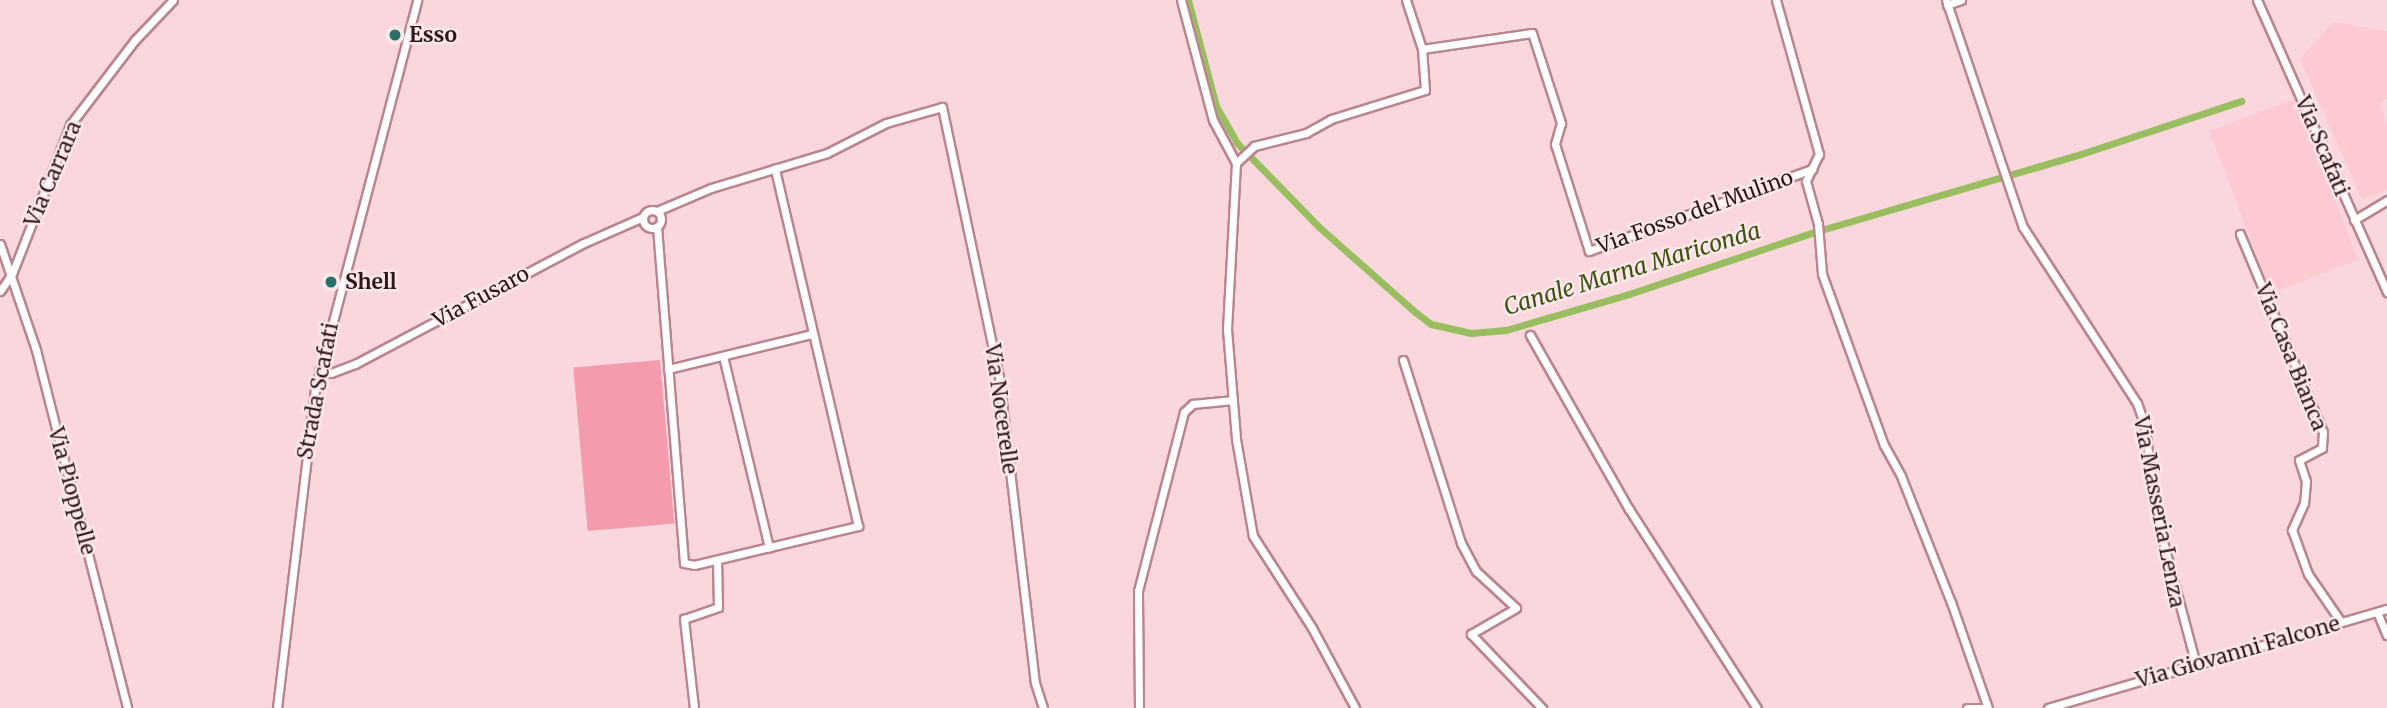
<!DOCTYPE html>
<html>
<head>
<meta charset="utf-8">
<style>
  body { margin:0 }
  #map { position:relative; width:2387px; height:708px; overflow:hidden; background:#f9d7dd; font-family:Merriweather,serif }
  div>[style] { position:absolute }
  .built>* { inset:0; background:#fdcad2; transform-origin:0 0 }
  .green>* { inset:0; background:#f49cad; transform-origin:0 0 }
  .canal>* { height:7px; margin:-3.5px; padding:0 3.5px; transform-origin:3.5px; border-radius:3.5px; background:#98be60 }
  .roads { filter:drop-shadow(2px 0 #b9858e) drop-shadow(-2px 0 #b9858e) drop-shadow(0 2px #b9858e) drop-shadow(0 -2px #b9858e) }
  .minor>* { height:7px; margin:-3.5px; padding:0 3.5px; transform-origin:3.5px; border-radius:3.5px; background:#fff }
  .minor>.ring { margin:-3.5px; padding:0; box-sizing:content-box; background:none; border:7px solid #fff; border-radius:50% }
  .dots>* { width:19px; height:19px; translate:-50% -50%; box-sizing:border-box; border:4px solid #ffe8eb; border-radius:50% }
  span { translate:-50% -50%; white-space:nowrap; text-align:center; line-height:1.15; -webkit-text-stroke:5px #ffe8eb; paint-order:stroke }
  .poi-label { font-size:21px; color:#2c181c; font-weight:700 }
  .left { translate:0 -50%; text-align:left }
  .street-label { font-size:21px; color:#2c181c }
  .water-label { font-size:23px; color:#3c5410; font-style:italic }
</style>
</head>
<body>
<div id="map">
  <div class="built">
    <i style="clip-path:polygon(2333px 22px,2387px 31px,2387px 99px,2380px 102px,2387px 125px,2387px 190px,2362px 199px,2300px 59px)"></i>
    <i style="left:2296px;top:98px;width:173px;height:93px;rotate:69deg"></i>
  </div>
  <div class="green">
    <i style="left:660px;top:360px;width:164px;height:87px;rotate:85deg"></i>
  </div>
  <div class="canal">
    <i style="left:1188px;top:0;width:110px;rotate:75.2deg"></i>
    <i style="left:1216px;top:106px;width:43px;rotate:60.4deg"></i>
    <i style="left:1237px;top:143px;width:117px;rotate:45.7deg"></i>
    <i style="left:1319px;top:227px;width:128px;rotate:41.5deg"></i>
    <i style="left:1415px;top:312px;width:20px;rotate:37deg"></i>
    <i style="left:1431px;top:324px;width:41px;rotate:12.7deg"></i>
    <i style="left:1471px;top:333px;width:35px;rotate:-5deg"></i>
    <i style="left:1506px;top:330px;width:128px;rotate:-16.3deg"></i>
    <i style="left:1629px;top:294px;width:192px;rotate:-18.5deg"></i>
    <i style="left:1811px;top:233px;width:281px;rotate:-16.3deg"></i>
    <i style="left:2081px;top:154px;width:169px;rotate:-18.3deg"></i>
  </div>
  <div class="roads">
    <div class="minor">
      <i style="left:1181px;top:0;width:124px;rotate:75.1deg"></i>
      <i style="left:1213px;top:120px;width:49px;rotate:61.9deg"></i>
      <i style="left:1236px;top:163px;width:166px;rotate:93.1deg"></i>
      <i style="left:1227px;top:329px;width:110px;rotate:85.3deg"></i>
      <i style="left:1236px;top:439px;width:98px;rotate:80.1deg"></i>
      <i style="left:1253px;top:536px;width:109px;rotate:57.3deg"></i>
      <i style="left:1312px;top:628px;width:91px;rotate:61.7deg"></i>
      <i style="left:1406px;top:0;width:52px;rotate:71.9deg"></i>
      <i style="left:1422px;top:49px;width:111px;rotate:-8.3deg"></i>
      <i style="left:1532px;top:33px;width:95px;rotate:72.1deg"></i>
      <i style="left:1561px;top:123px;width:22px;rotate:106deg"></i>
      <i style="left:1555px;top:144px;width:112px;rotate:72.4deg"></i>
      <i style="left:1589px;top:251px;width:238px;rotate:-20.2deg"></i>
      <i style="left:1776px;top:0;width:160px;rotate:74.4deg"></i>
      <i style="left:1819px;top:154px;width:30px;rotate:116deg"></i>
      <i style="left:1806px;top:181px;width:45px;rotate:74.4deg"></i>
      <i style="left:1818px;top:224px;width:50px;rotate:85.4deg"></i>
      <i style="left:1822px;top:274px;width:182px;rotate:70.1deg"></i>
      <i style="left:1884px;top:445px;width:35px;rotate:61deg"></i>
      <i style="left:1901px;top:476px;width:136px;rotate:68.4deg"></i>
      <i style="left:1951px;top:602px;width:112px;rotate:70.8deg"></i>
      <i style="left:1946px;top:0;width:240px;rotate:71.3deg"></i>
      <i style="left:2023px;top:227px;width:210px;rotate:57.1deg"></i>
      <i style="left:2137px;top:403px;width:21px;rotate:71deg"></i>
      <i style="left:2144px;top:423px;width:101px;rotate:82deg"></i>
      <i style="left:2158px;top:523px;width:147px;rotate:75deg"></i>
      <i style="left:2257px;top:0;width:320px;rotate:66deg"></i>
      <i style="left:1947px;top:5px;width:15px;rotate:-20deg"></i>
      <i style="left:1236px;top:163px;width:25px;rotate:-43deg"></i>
      <i style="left:1254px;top:146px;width:54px;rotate:-14deg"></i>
      <i style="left:1306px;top:133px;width:29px;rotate:-29deg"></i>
      <i style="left:1331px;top:119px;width:98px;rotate:-17.1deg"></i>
      <i style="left:1425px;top:90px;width:41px;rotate:-94.2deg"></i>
      <i class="ring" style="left:643px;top:210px;width:11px;height:11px"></i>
      <i style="left:657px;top:211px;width:59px;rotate:-23.1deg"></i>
      <i style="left:711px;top:188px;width:121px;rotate:-16.8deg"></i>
      <i style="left:827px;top:153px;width:66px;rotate:-27deg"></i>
      <i style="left:886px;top:123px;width:58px;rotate:-15.9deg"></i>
      <i style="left:942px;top:107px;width:276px;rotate:78.1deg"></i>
      <i style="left:999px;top:377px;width:308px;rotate:83.3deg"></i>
      <i style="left:1035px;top:683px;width:26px;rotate:72deg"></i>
      <i style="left:2354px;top:220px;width:39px;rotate:-31deg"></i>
      <i style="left:657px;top:227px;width:337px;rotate:85.4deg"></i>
      <i style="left:684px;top:563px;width:10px;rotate:11deg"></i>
      <i style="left:694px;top:565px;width:169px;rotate:-13.4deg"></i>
      <i style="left:858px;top:526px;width:367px;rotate:-103.1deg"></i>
      <i style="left:2240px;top:234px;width:215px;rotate:67.3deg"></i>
      <i style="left:2323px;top:432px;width:16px;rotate:94deg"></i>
      <i style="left:2322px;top:448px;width:26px;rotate:152deg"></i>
      <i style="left:2299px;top:460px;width:22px;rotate:72deg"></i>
      <i style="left:2306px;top:481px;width:22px;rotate:95deg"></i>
      <i style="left:2304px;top:503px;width:30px;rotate:114deg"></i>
      <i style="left:2292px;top:530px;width:47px;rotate:70deg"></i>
      <i style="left:2308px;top:574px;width:58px;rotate:55.5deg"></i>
      <i style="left:0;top:244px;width:112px;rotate:71.2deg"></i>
      <i style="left:36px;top:350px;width:369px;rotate:75.7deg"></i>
      <i style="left:0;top:291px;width:21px;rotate:-55deg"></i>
      <i style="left:12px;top:274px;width:160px;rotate:-68.7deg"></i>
      <i style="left:70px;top:125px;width:107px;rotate:-52.6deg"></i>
      <i style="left:135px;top:40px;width:55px;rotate:-46.5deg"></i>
      <i style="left:1530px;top:335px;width:200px;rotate:60.4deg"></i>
      <i style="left:1629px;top:509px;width:237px;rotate:57.3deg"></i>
      <i style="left:723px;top:356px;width:197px;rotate:76.5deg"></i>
      <i style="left:1403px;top:360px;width:192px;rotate:72.4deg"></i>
      <i style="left:1461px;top:543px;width:32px;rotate:62deg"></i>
      <i style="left:1476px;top:571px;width:54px;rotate:42.8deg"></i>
      <i style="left:1516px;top:608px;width:52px;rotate:150deg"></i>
      <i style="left:1471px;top:634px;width:103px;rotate:46.2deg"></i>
      <i style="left:668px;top:369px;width:148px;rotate:-13.7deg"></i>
      <i style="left:319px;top:371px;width:12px;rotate:9deg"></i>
      <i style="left:331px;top:373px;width:26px;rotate:-21deg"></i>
      <i style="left:355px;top:364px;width:259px;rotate:-27.9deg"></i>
      <i style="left:584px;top:243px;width:64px;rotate:-23.8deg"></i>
      <i style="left:2377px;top:612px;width:25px;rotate:67deg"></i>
      <i style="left:277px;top:708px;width:320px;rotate:-83.2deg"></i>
      <i style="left:315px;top:390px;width:403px;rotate:-75.3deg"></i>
      <i style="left:694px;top:708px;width:90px;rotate:-96.4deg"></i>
      <i style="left:684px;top:619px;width:36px;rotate:-19deg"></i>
      <i style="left:718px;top:607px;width:47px;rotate:-91.2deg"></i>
      <i style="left:1139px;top:708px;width:117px;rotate:-90.5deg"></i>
      <i style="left:1138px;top:591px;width:185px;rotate:-75.6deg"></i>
      <i style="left:1184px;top:412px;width:12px;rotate:-42deg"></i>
      <i style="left:1193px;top:404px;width:40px;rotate:-5.7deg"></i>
      <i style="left:1967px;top:708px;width:15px"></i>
      <i style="left:2048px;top:708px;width:353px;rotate:-16.3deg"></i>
    </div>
  </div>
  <div class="dots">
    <i style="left:395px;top:35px;background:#28716a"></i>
    <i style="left:331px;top:282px;background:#28716a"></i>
  </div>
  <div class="poi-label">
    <span class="left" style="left:409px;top:35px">Esso</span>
    <span class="left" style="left:345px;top:282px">Shell</span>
  </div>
  <div class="street-label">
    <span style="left:2322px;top:146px;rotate:67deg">Via Scafati</span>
    <span style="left:53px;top:174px;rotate:-67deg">Via Carrara</span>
    <span style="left:1695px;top:212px;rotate:-20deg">Via Fosso del Mulino</span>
    <span style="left:481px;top:297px;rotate:-28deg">Via Fusaro</span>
    <span style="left:2291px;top:357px;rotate:68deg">Via Casa Bianca</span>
    <span style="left:318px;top:391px;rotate:-79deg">Strada Scafati</span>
    <span style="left:1001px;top:409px;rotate:82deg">Via Nocerelle</span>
    <span style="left:72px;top:491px;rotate:75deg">Via Pioppelle</span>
    <span style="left:2159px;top:512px;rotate:79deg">Via Masseria Lenza</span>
    <span style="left:2238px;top:652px;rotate:-16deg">Via Giovanni Falcone</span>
  </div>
  <div class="water-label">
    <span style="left:1632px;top:269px;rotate:-17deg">Canale Marna Mariconda</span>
  </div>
</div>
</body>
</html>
